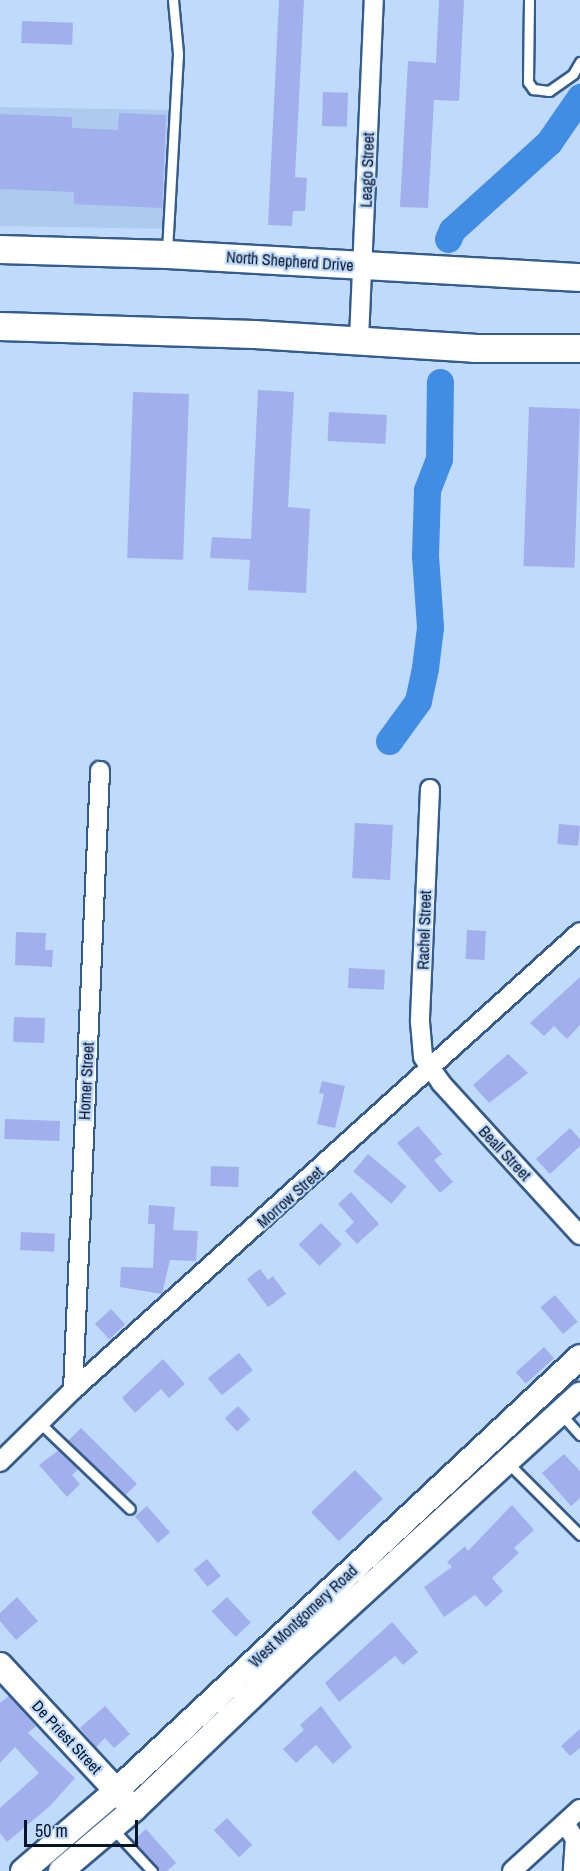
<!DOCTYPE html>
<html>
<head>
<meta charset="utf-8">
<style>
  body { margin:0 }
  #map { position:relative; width:580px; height:1871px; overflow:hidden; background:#c0dafc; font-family:"Archivo Narrow",sans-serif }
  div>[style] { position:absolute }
  .built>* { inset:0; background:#adcaef; transform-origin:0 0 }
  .river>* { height:27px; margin:-13.5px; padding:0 13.5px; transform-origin:13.5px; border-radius:13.5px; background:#418de4 }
  .building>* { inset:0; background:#a1afed; transform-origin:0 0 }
  .roads { filter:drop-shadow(2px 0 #345c8c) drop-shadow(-2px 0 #345c8c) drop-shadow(0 2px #345c8c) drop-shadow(0 -2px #345c8c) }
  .lane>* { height:9px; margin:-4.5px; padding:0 4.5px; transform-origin:4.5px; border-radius:4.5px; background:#fff }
  .street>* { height:18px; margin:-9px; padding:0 9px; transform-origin:9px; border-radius:9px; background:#fff }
  .secondary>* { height:24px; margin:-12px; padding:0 12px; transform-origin:12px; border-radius:12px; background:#fff }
  .primary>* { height:27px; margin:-13.5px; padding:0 13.5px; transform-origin:13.5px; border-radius:13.5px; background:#fff }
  span { translate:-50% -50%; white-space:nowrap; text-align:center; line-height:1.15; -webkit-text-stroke:4.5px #c0dafc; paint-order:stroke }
  .street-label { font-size:16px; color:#051528 }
  .scale { position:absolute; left:24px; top:1820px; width:114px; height:27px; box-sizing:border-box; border:3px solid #051528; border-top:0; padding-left:8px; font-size:18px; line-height:21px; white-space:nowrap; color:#051528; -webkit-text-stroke:4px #c0dafc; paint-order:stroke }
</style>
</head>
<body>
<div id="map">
  <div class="built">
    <i style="left:0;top:107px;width:171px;height:119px;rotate:1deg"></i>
  </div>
  <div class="river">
    <i style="left:448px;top:239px;width:10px;rotate:-66deg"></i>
    <i style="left:452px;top:230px;width:131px;rotate:-42.2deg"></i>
    <i style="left:549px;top:142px;width:55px;rotate:-55.4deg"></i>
    <i style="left:389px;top:741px;width:49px;rotate:-54.1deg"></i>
    <i style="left:418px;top:701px;width:34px;rotate:-78deg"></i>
    <i style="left:425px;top:668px;width:41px;rotate:-83deg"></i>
    <i style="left:430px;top:627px;width:72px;rotate:-94deg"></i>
    <i style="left:425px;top:555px;width:65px;rotate:-88.2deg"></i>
    <i style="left:427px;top:490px;width:33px;rotate:-69deg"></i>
    <i style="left:439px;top:459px;width:77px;rotate:-89.3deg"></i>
  </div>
  <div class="building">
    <i style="clip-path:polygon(279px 0,304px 0,295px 177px,307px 178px,305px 211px,293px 211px,292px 226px,268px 225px)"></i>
    <i style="clip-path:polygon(439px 0,464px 0,459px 101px,434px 100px,428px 208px,400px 207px,408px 61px,436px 63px)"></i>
    <i style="left:22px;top:21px;width:51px;height:22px;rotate:2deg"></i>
    <i style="left:323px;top:92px;width:25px;height:34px;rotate:2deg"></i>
    <i style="clip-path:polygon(119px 113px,166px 115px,162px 208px,74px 204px,74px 192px,0 189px,0 114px,72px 117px,72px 128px,118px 130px)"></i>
    <i style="clip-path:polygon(258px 390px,294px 392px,288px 507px,310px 509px,306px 593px,248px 590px,250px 560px,210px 558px,212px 537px,251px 539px)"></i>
    <i style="left:133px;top:392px;width:56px;height:166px;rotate:2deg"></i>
    <i style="left:529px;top:407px;width:51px;height:159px;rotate:2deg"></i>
    <i style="left:329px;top:412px;width:58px;height:29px;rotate:3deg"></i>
    <i style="left:355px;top:823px;width:38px;height:55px;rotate:3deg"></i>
    <i style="left:559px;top:824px;width:21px;height:20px;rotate:5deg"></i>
    <i style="left:467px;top:930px;width:19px;height:29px;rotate:3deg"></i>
    <i style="clip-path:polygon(16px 932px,46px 933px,45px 950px,53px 950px,52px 967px,15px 965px)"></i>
    <i style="left:349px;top:968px;width:36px;height:20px;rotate:3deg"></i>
    <i style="clip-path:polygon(580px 977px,580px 1025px,567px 1039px,554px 1026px,544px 1036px,530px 1023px)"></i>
    <i style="left:14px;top:1017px;width:31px;height:25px;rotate:2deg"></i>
    <i style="clip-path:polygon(508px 1054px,528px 1073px,489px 1103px,473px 1085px)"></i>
    <i style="clip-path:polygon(322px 1081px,345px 1086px,335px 1128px,317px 1124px,324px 1094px,319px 1093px)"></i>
    <i style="left:5px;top:1119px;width:55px;height:20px;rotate:2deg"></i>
    <i style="clip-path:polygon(418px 1126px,442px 1154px,434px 1160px,453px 1182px,440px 1193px,397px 1143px)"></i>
    <i style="clip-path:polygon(570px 1128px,580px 1139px,580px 1146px,550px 1174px,536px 1159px)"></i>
    <i style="left:368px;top:1154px;width:50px;height:23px;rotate:40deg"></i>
    <i style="left:211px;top:1166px;width:28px;height:20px;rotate:2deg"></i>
    <i style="clip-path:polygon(351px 1192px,379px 1224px,357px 1244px,345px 1231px,354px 1222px,338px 1204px)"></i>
    <i style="clip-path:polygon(149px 1205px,175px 1207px,173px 1230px,198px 1231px,196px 1261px,170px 1260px,162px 1294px,120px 1287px,121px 1267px,153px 1268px,155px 1224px,148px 1224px)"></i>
    <i style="left:321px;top:1223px;width:30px;height:31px;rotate:46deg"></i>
    <i style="left:21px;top:1232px;width:34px;height:18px;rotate:3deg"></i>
    <i style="clip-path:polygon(260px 1269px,268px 1280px,273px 1276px,286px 1294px,268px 1307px,247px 1279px)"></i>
    <i style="left:555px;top:1295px;width:35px;height:19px;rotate:50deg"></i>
    <i style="left:111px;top:1309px;width:21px;height:22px;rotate:47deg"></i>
    <i style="left:544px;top:1347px;width:15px;height:38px;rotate:48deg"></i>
    <i style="left:239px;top:1353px;width:22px;height:40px;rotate:51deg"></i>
    <i style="clip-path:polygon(163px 1359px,185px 1384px,169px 1398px,161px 1389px,135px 1413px,122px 1398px)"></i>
    <i style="left:238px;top:1406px;width:18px;height:18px;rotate:47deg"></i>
    <i style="left:81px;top:1428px;width:79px;height:18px;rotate:45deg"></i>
    <i style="clip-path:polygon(59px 1450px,78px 1469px,72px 1475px,80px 1484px,67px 1497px,39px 1465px)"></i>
    <i style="clip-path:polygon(564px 1454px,580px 1471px,580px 1498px,571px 1506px,542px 1473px)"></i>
    <i style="left:355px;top:1470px;width:40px;height:61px;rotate:46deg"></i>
    <i style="clip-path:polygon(512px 1505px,534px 1530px,514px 1548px,519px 1553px,492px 1578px,503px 1591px,486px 1607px,475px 1595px,444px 1617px,424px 1587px,452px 1567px,447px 1562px,465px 1546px,468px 1551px)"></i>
    <i style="left:147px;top:1506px;width:35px;height:16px;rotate:49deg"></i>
    <i style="left:207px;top:1559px;width:22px;height:17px;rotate:51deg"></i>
    <i style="clip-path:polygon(17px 1597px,38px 1621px,16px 1640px,0 1621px,0 1613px)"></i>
    <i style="left:227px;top:1597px;width:35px;height:21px;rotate:47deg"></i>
    <i style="clip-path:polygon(392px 1622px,418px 1652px,403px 1665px,395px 1656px,339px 1702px,325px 1683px)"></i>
    <i style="clip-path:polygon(9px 1696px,36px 1726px,28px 1733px,75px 1778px,50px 1806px,7px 1842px,0 1833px,0 1808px,39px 1773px,15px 1747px,0 1763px,0 1703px)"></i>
    <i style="clip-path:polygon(105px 1706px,130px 1734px,114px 1748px,105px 1738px,96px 1747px,80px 1728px)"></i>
    <i style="clip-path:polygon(321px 1706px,352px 1747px,333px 1764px,316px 1745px,296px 1763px,283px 1749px,304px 1730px,300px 1725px)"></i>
    <i style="clip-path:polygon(580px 1729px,580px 1748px,570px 1756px,561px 1746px)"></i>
    <i style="left:227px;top:1818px;width:37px;height:18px;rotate:47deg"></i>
    <i style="clip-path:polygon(146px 1829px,176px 1863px,167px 1871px,159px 1871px,133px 1841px)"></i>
  </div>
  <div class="roads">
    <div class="lane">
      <i style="left:529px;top:0;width:82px;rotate:90.7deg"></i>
      <i style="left:528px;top:82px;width:9px;rotate:54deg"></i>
      <i style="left:533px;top:89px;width:16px;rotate:7deg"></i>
      <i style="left:549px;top:91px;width:29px;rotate:-35deg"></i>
      <i style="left:573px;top:74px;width:14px;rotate:-60deg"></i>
      <i style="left:167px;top:251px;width:198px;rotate:-86.8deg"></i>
      <i style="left:178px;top:53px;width:53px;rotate:-95.4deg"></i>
      <i style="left:560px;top:1413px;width:30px;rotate:48deg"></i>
      <i style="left:40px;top:1423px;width:124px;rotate:43.7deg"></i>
      <i style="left:508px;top:1463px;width:102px;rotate:45deg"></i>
      <i style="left:112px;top:1828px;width:59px;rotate:47.1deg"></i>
    </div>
    <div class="street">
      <i style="left:359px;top:339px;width:339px;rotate:-87.5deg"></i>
      <i style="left:430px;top:789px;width:233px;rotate:92.5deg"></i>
      <i style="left:420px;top:1022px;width:35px;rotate:85deg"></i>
      <i style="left:423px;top:1057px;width:32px;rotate:55deg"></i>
      <i style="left:441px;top:1083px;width:206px;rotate:47.6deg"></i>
      <i style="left:73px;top:1390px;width:620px;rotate:-87.5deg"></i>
      <i style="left:0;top:1462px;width:103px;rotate:-44.6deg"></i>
      <i style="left:73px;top:1390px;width:683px;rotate:-42.09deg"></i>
      <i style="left:565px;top:1823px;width:19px;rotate:58deg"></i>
      <i style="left:575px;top:1839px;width:32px;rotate:94deg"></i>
      <i style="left:512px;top:1871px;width:92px;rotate:-42.4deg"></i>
    </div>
    <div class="secondary">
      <i style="left:0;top:1665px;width:188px;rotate:47.2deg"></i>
      <i style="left:23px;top:1871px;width:123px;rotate:-40.7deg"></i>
      <i style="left:116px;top:1791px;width:635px;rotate:-43.09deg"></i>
      <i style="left:61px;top:1871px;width:96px;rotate:-40.3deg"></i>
      <i style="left:134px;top:1809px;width:226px;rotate:-43.7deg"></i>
      <i style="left:297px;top:1653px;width:383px;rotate:-42.4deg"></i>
    </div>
    <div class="primary">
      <i style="left:0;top:249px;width:167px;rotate:1.7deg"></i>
      <i style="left:167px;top:254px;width:414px;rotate:3.2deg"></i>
      <i style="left:0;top:326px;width:254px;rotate:1.8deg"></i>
      <i style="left:254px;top:334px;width:220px;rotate:3.6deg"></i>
      <i style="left:474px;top:348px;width:106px"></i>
    </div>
  </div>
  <div class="street-label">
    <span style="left:367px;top:170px;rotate:-88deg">Leago Street</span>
    <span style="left:290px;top:261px;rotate:4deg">North Shepherd Drive</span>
    <span style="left:424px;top:930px;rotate:-88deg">Rachel Street</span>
    <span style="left:86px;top:1081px;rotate:-87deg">Homer Street</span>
    <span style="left:505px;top:1153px;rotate:47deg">Beall Street</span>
    <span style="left:290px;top:1197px;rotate:-42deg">Morrow Street</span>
    <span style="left:303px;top:1616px;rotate:-43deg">West Montgomery Road</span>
    <span style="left:67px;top:1737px;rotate:47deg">De Priest Street</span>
  </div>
  <div class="scale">50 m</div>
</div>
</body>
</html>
